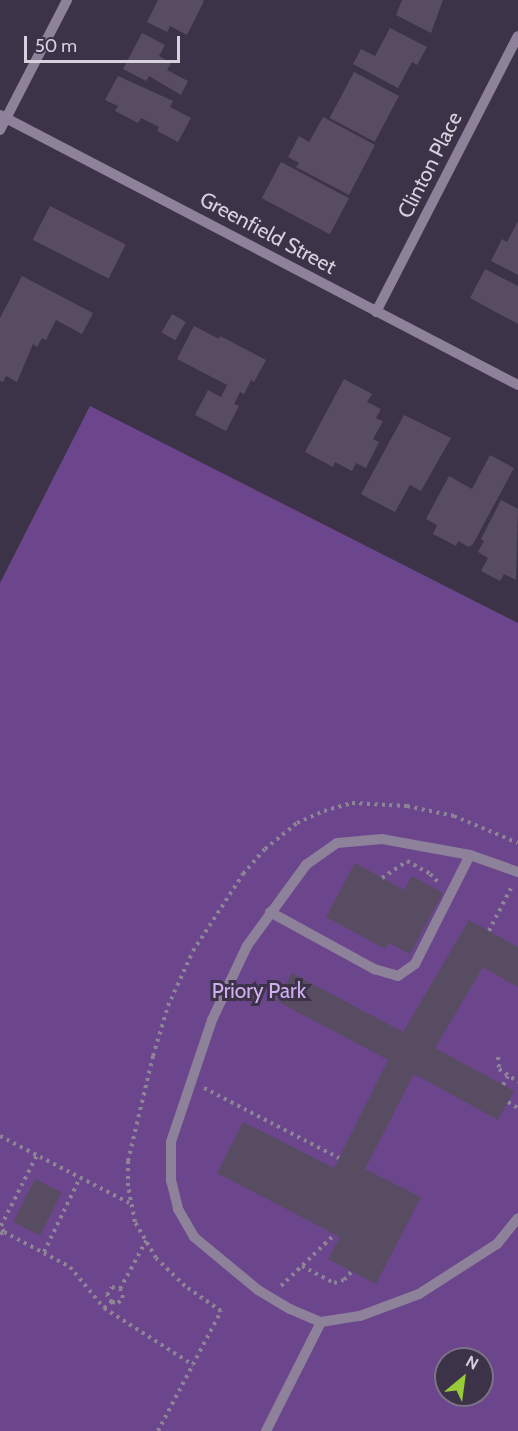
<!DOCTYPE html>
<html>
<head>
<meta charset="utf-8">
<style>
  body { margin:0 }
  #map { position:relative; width:518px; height:1431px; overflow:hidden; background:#3d3348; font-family:Cabin,sans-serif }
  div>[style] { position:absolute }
  .green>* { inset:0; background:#6c468c }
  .building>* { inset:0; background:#584c63; transform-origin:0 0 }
  .path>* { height:4px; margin-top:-2px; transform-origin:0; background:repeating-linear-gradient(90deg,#8d8596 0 3px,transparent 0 7.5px) }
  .minor>* { height:10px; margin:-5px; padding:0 5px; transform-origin:5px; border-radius:5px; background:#8e819a }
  span { translate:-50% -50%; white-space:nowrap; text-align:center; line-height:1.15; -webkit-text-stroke:6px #3d3348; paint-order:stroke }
  .street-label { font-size:21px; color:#d7d1de }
  .park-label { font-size:21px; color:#d0aff0 }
  .north { position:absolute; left:434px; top:1347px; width:60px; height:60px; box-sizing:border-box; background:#3d3348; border:2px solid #7b7284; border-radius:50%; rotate:29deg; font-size:16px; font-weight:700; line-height:24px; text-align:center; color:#d7d1de }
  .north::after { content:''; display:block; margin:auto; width:21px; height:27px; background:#97cc38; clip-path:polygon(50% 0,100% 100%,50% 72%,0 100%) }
  .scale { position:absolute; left:24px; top:36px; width:156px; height:27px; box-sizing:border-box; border:3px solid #d7d1de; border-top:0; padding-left:8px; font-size:18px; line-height:21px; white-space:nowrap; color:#d7d1de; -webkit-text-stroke:4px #3d3348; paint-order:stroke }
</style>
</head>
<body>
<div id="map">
  <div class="green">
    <i style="clip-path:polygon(evenodd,90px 406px,518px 623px,518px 1431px,0 1431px,0 583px,90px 406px,446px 1359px,482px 1359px,482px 1395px,446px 1395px,446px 1359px)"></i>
  </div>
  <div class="building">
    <i style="clip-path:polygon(158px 0,202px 0,204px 1px,187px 35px,170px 26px,167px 32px,147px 22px)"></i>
    <i style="clip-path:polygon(402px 0,443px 0,431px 33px,396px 15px)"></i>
    <i style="clip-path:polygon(390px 28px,427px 47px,417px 65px,412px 62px,398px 88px,353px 64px,361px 49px,375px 56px)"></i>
    <i style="clip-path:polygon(142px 33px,165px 45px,159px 56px,171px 63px,167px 70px,188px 81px,181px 95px,149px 76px,146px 81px,123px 69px)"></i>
    <i style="left:354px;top:72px;width:51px;height:52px;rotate:28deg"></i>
    <i style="clip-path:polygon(118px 76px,173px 101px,170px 107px,191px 118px,178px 142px,157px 131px,159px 127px,141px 118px,138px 123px,115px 111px,118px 106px,105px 100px)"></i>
    <i style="clip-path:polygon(323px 117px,375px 145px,349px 195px,296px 167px,299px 163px,288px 157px,299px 136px,309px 142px)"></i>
    <i style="left:281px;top:162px;width:77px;height:41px;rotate:28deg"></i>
    <i style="left:50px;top:206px;width:85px;height:38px;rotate:27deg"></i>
    <i style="clip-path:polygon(518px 221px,518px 275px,491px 261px,502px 239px,507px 242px)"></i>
    <i style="clip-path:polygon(485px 269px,518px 286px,518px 324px,470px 298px)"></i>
    <i style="clip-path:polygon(22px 276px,93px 313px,82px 334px,56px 320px,46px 340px,42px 338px,37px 347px,33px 344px,17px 382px,6px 376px,3px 382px,0 381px,0 318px)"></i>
    <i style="left:172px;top:314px;width:16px;height:21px;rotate:30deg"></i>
    <i style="clip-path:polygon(194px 326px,219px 339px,220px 336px,266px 360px,254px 382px,251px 380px,244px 394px,240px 392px,234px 404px,239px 406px,226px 431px,195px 415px,208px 390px,221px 397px,227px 385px,177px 359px)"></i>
    <i style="clip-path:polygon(344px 379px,372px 394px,367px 402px,381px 409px,376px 418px,383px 421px,373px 439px,379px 442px,366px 468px,356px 463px,352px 471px,335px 462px,333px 467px,305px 452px)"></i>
    <i style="clip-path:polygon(404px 415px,451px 438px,421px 491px,410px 485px,395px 512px,361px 494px)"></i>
    <i style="clip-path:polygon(490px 455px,514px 468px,473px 544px,469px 547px,458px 541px,456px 546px,433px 534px,437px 525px,426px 519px,449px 476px,472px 489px)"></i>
    <i style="clip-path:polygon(501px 500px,518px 509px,516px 580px,504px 574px,500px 581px,481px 571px,488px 558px,478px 552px,484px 541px,481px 539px)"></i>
    <i style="clip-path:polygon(355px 863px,404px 890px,412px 876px,443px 893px,410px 954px,389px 943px,385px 949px,326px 917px)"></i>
    <i style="clip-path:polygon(469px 920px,518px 947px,518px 987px,483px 967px,435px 1048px,514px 1091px,498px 1120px,414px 1074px,365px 1169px,421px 1197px,376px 1284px,328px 1259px,340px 1237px,217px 1173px,243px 1122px,334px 1168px,388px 1060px,277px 1001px,292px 973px,403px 1032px)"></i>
    <i style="left:35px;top:1179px;width:30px;height:48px;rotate:27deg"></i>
  </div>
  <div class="path">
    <i style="left:382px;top:878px;width:30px;rotate:-34deg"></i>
    <i style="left:407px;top:861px;width:26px;rotate:29deg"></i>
    <i style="left:430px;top:874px;width:14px;rotate:45deg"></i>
    <i style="left:489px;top:931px;width:51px;rotate:-62.9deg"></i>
    <i style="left:498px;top:1057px;width:12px;rotate:85deg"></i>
    <i style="left:499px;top:1069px;width:23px;rotate:34deg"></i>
    <i style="left:503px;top:1085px;width:10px;rotate:-61deg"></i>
    <i style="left:204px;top:1088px;width:152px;rotate:27.4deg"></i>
    <i style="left:508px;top:1102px;width:12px;rotate:31deg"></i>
    <i style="left:0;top:1136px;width:148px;rotate:27.4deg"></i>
    <i style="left:4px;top:1232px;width:7px;rotate:-117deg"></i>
    <i style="left:1px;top:1226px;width:80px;rotate:-63.1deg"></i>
    <i style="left:0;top:1234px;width:4px;rotate:-27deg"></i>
    <i style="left:4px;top:1232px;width:75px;rotate:27.9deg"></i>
    <i style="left:70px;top:1267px;width:53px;rotate:50.3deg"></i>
    <i style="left:104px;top:1308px;width:106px;rotate:32.6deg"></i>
    <i style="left:44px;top:1252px;width:82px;rotate:-64.1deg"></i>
    <i style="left:302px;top:1266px;width:36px;rotate:28deg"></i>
    <i style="left:334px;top:1283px;width:10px;rotate:-17deg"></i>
    <i style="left:344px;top:1280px;width:12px;rotate:-48deg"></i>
    <i style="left:281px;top:1286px;width:75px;rotate:-43.9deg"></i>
    <i style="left:112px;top:1302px;width:9px;rotate:-126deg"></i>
    <i style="left:107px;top:1295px;width:9px;rotate:-58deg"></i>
    <i style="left:112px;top:1287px;width:8px;rotate:14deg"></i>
    <i style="left:104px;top:1308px;width:10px;rotate:-37deg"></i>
    <i style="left:112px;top:1302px;width:6px;rotate:9deg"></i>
    <i style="left:118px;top:1303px;width:7px;rotate:-45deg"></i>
    <i style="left:123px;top:1298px;width:9px;rotate:-108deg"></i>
    <i style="left:120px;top:1289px;width:55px;rotate:-61.6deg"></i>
    <i style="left:158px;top:1431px;width:136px;rotate:-62.3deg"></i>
    <i style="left:221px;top:1311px;width:44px;rotate:-145.2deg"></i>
    <i style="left:185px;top:1286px;width:40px;rotate:-136deg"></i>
    <i style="left:156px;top:1258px;width:42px;rotate:-120.3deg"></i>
    <i style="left:135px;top:1222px;width:37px;rotate:-101deg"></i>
    <i style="left:128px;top:1186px;width:25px;rotate:-90deg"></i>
    <i style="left:128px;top:1161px;width:108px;rotate:-76.6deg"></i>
    <i style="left:153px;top:1056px;width:52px;rotate:-73.3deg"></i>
    <i style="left:168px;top:1006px;width:60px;rotate:-65.6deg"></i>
    <i style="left:193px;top:951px;width:92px;rotate:-57deg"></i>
    <i style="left:243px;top:874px;width:33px;rotate:-49deg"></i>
    <i style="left:265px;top:849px;width:41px;rotate:-39.1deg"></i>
    <i style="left:297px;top:823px;width:30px;rotate:-24deg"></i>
    <i style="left:324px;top:811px;width:29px;rotate:-16deg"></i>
    <i style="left:352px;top:803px;width:55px;rotate:3.1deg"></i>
    <i style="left:407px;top:806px;width:48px;rotate:12deg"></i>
    <i style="left:454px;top:816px;width:69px;rotate:22.9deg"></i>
  </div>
  <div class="minor">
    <i style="left:0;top:115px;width:584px;rotate:27.53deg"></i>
    <i style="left:0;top:130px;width:146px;rotate:-62.7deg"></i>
    <i style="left:376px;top:312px;width:310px;rotate:-62.8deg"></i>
    <i style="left:518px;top:872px;width:51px;rotate:-160.5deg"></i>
    <i style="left:470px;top:855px;width:89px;rotate:-169.7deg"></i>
    <i style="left:382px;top:839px;width:45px;rotate:174.9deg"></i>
    <i style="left:337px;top:843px;width:38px;rotate:145deg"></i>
    <i style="left:306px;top:865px;width:100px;rotate:126.1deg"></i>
    <i style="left:247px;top:946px;width:82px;rotate:115.3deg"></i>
    <i style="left:212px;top:1020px;width:129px;rotate:108.6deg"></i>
    <i style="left:171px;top:1142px;width:38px;rotate:90deg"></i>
    <i style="left:171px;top:1180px;width:30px;rotate:76deg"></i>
    <i style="left:178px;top:1209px;width:32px;rotate:60deg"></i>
    <i style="left:194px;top:1237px;width:83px;rotate:39.6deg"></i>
    <i style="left:258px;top:1290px;width:37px;rotate:31deg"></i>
    <i style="left:290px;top:1309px;width:34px;rotate:23deg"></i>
    <i style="left:321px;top:1322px;width:39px;rotate:-9deg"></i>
    <i style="left:360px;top:1316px;width:63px;rotate:-20.4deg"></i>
    <i style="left:419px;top:1294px;width:93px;rotate:-32.7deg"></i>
    <i style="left:497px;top:1244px;width:33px;rotate:-51deg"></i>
    <i style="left:270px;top:912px;width:119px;rotate:28.7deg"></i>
    <i style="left:374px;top:969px;width:25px;rotate:16deg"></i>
    <i style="left:398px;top:976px;width:21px;rotate:-35deg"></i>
    <i style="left:415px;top:964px;width:122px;rotate:-63.2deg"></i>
    <i style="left:266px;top:1431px;width:122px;rotate:-63.2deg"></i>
  </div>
  <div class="street-label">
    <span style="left:430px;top:165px;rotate:-63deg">Clinton Place</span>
    <span style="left:268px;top:233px;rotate:28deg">Greenfield Street</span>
  </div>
  <div class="park-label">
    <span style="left:259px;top:991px">Priory Park</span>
  </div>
  <div class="north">N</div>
  <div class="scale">50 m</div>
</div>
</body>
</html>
